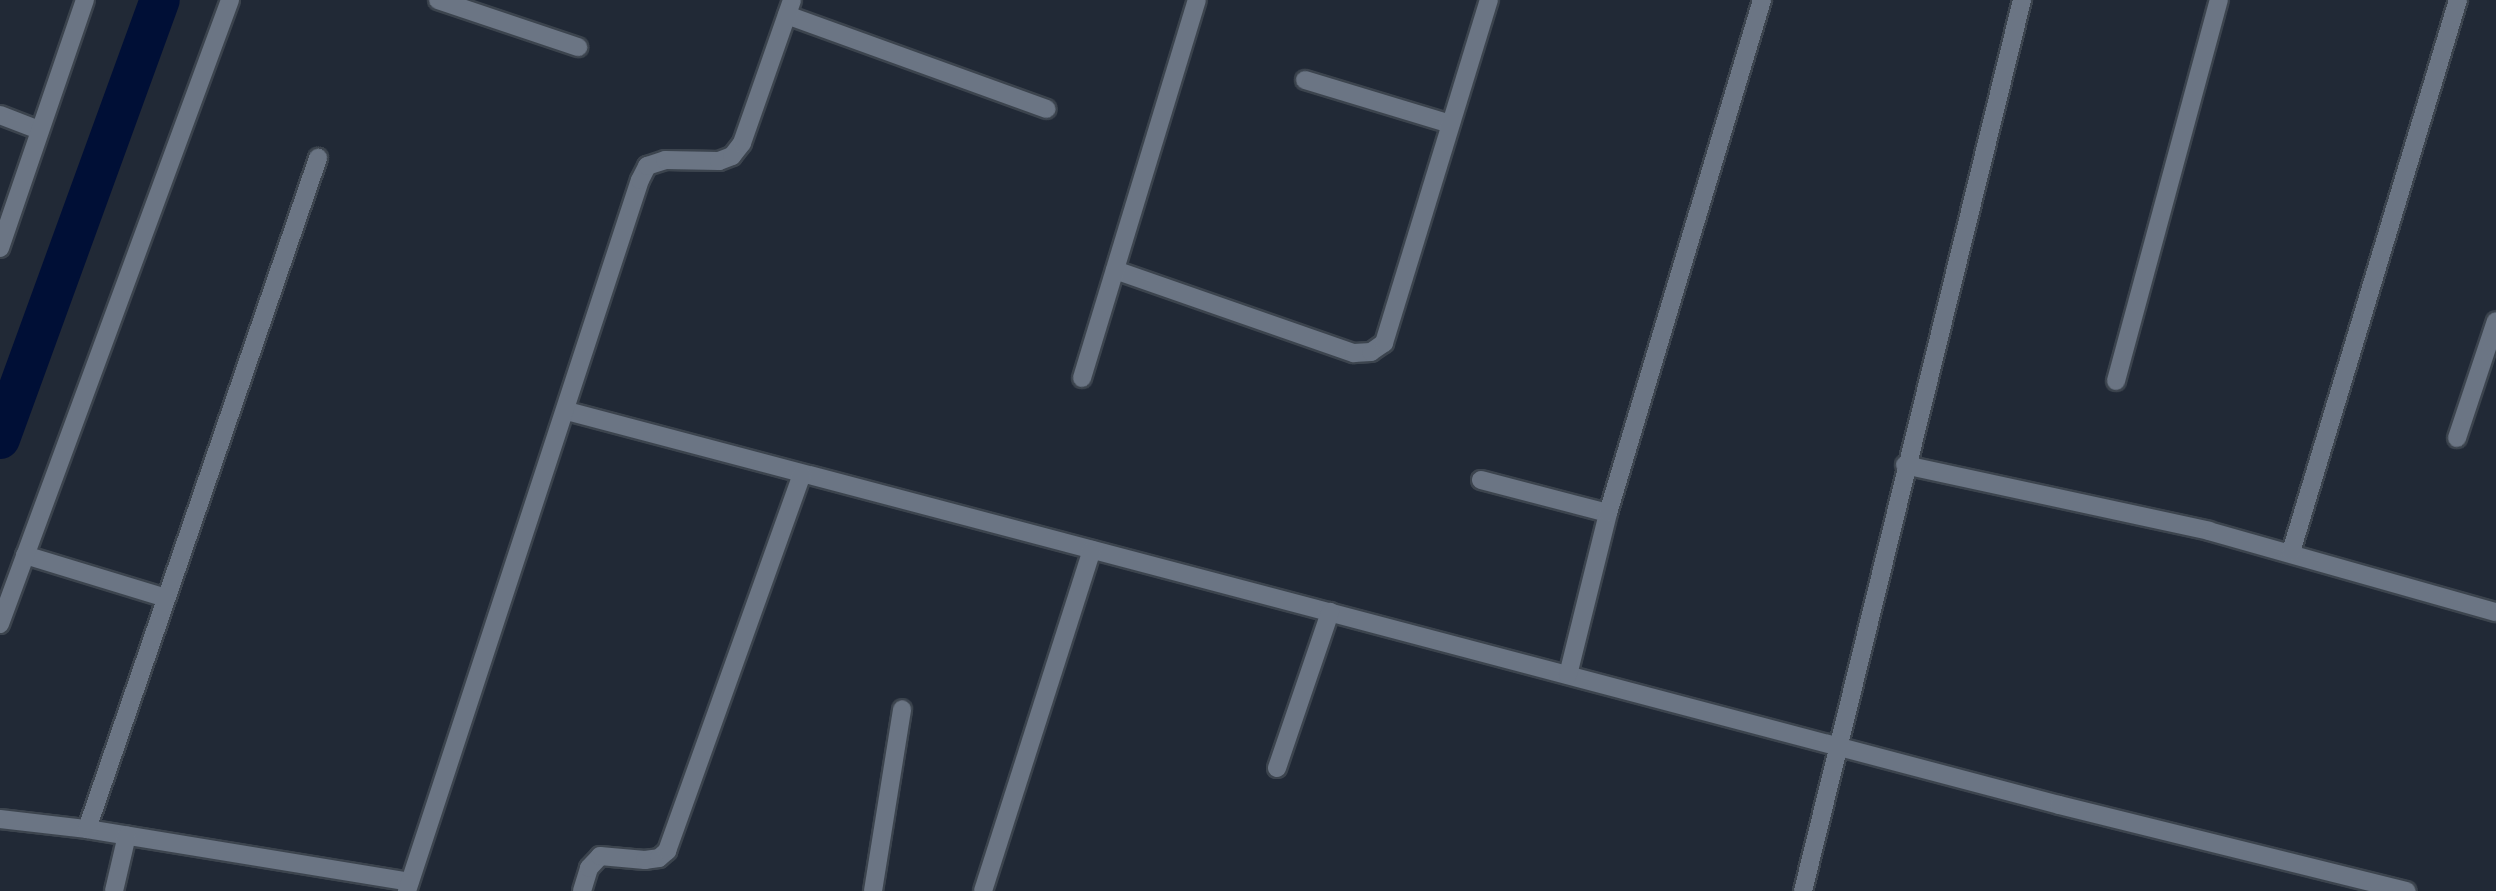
<!DOCTYPE html>
<html>
<head>
<meta charset="utf-8">
<style>
  body { margin:0 }
  #map { position:relative; width:2496px; height:891px; overflow:hidden; background:#212936; font-family:"Asap Condensed",sans-serif }
  div>[style] { position:absolute }
  .canal>* { height:40px; margin:-20px; padding:0 20px; transform-origin:20px; border-radius:20px; background:#000f36 }
  .roads { filter:drop-shadow(2px 0 #3c444e) drop-shadow(-2px 0 #3c444e) drop-shadow(0 2px #3c444e) drop-shadow(0 -2px #3c444e) }
  .street>* { height:18px; margin:-9px; padding:0 9px; transform-origin:9px; border-radius:9px; background:#6b7584 }
  span { translate:-50% -50%; white-space:nowrap; text-align:center; line-height:1.15; -webkit-text-stroke:7px #0e1218; paint-order:stroke }
</style>
</head>
<body>
<div id="map">
  <div class="canal">
    <i style="left:0;top:439px;width:467px;rotate:-70deg"></i>
  </div>
  <div class="roads">
    <div class="street">
      <i style="left:438px;top:0;width:148px;rotate:18.6deg"></i>
      <i style="left:787px;top:15px;width:276px;rotate:19.9deg"></i>
      <i style="left:1305px;top:80px;width:152px;rotate:16.8deg"></i>
      <i style="left:0;top:115px;width:42px;rotate:21deg"></i>
      <i style="left:0;top:248px;width:262px;rotate:-71.1deg"></i>
      <i style="left:1115px;top:270px;width:253px;rotate:19.2deg"></i>
      <i style="left:1354px;top:353px;width:17px;rotate:-3deg"></i>
      <i style="left:1371px;top:352px;width:16px;rotate:-35deg"></i>
      <i style="left:1384px;top:343px;width:359px;rotate:-73deg"></i>
      <i style="left:1082px;top:378px;width:395px;rotate:-73.1deg"></i>
      <i style="left:2116px;top:381px;width:395px;rotate:-74.9deg"></i>
      <i style="left:567px;top:411px;width:1543px;rotate:14.79deg"></i>
      <i style="left:2059px;top:805px;width:358px;rotate:13.9deg"></i>
      <i style="left:2457px;top:438px;width:123px;rotate:-71.6deg"></i>
      <i style="left:1905px;top:465px;width:311px;rotate:12.2deg"></i>
      <i style="left:2209px;top:531px;width:298px;rotate:15.8deg"></i>
      <i style="left:1481px;top:480px;width:131px;rotate:14.6deg"></i>
      <i style="left:2291px;top:552px;width:577px;rotate:-73.17deg"></i>
      <i style="left:25px;top:555px;width:147px;rotate:17deg"></i>
      <i style="left:0;top:624px;width:665px;rotate:-69.77deg"></i>
      <i style="left:1568px;top:675px;width:167px;rotate:-76.1deg"></i>
      <i style="left:1608px;top:513px;width:536px;rotate:-73.29deg"></i>
      <i style="left:1277px;top:768px;width:165px;rotate:-71.2deg"></i>
      <i style="left:0;top:819px;width:88px;rotate:6.6deg"></i>
      <i style="left:87px;top:829px;width:327px;rotate:9.3deg"></i>
      <i style="left:87px;top:829px;width:710px;rotate:-71deg"></i>
      <i style="left:114px;top:891px;width:57px;rotate:-76.9deg"></i>
      <i style="left:407px;top:891px;width:748px;rotate:-71.86deg"></i>
      <i style="left:640px;top:180px;width:16px;rotate:-63deg"></i>
      <i style="left:647px;top:166px;width:19px;rotate:-18deg"></i>
      <i style="left:665px;top:160px;width:54px;rotate:1.1deg"></i>
      <i style="left:719px;top:161px;width:14px;rotate:-21deg"></i>
      <i style="left:732px;top:156px;width:16px;rotate:-52deg"></i>
      <i style="left:742px;top:143px;width:151px;rotate:-70.7deg"></i>
      <i style="left:582px;top:891px;width:24px;rotate:-73deg"></i>
      <i style="left:589px;top:868px;width:16px;rotate:-47deg"></i>
      <i style="left:600px;top:856px;width:45px;rotate:5.1deg"></i>
      <i style="left:645px;top:860px;width:14px;rotate:-8deg"></i>
      <i style="left:659px;top:858px;width:11px;rotate:-41deg"></i>
      <i style="left:667px;top:851px;width:400px;rotate:-70.3deg"></i>
      <i style="left:873px;top:891px;width:184px;rotate:-80.9deg"></i>
      <i style="left:983px;top:891px;width:358px;rotate:-72.3deg"></i>
      <i style="left:1803px;top:891px;width:918px;rotate:-76.19deg"></i>
    </div>
  </div>
</div>
</body>
</html>
